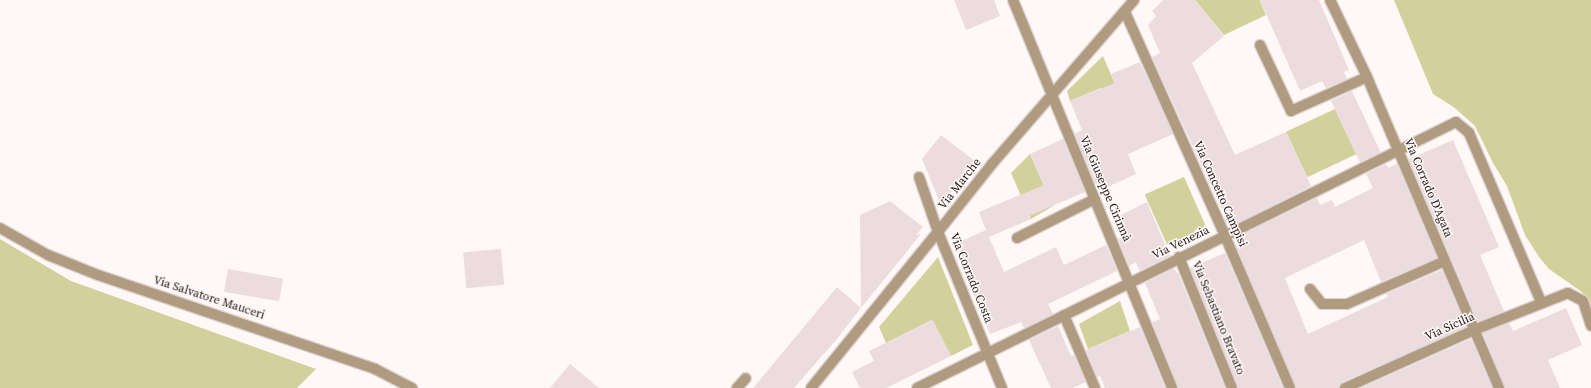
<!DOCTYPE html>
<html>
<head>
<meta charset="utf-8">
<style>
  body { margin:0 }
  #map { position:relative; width:1591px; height:388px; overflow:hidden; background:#fff8f6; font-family:"Source Serif 4",serif }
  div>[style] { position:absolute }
  .green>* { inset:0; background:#d2d19b; transform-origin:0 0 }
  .building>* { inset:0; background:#eddcdf; transform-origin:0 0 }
  .roads { filter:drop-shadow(1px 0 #dbd4d2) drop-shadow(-1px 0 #dbd4d2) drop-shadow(0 1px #dbd4d2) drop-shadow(0 -1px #dbd4d2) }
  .street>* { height:10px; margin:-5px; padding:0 5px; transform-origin:5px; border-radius:5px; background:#b09b80 }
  span { translate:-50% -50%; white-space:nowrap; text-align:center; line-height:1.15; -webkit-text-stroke:3px #fff8f6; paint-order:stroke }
  .street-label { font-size:12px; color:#1e1917 }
</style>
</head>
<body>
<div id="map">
  <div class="green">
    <i style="clip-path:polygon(1195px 0,1262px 0,1260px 1px,1266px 15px,1224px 35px)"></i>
    <i style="clip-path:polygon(1394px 0,1591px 0,1591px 305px,1582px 292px,1549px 269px,1539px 257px,1525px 235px,1507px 186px,1493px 163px,1475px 126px,1455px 108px,1433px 94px)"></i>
    <i style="clip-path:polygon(1103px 56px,1142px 147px,1128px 154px,1101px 88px,1070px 101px,1067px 91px)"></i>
    <i style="left:1335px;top:109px;width:50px;height:54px;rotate:65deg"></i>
    <i style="clip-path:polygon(1030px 154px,1053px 206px,1031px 219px,1011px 173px)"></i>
    <i style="left:1184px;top:177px;width:55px;height:43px;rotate:66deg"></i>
    <i style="clip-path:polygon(0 239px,71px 281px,316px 369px,297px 388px,0 388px)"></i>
    <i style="clip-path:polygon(938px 257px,973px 345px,951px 356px,932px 320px,886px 343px,879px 327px)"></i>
    <i style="clip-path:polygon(1120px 301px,1130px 331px,1088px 349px,1079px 324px)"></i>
  </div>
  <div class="building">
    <i style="clip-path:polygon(954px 0,994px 0,1000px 16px,966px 30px)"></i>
    <i style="clip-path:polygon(1163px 0,1195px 0,1224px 36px,1192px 63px,1235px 155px,1286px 132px,1311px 186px,1230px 227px,1152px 57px,1160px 53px,1148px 25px,1156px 16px,1152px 11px)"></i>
    <i style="clip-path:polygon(1260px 0,1319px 0,1349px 70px,1344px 72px,1347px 79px,1326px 88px,1322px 81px,1300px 91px)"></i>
    <i style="clip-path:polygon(1140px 62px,1173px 134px,1128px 154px,1136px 174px,1105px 188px,1104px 184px,1097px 187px,1075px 134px,1082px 130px,1070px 101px,1115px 83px,1111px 74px)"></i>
    <i style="left:1352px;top:91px;width:68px;height:23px;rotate:65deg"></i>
    <i style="clip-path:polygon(941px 135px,976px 162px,941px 205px,922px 159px)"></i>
    <i style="clip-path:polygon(1063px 139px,1085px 192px,1029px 216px,1031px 219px,989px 237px,1004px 272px,1056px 247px,1064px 265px,1106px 245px,1117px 271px,1048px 304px,1053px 314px,1024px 328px,1021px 322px,990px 334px,957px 255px,964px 261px,957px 243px,986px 230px,979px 212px,1044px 185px,1030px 154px)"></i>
    <i style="clip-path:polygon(1453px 140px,1499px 247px,1480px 255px,1504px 311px,1478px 322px,1409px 159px)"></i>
    <i style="clip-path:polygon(1386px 164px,1388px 168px,1397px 164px,1437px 258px,1381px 282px,1364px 240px,1285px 278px,1308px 334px,1388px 297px,1386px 294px,1442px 270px,1466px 327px,1342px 382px,1339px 388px,1296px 388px,1237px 248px,1239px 246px,1235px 238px,1317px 198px,1320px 205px,1332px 200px,1335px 207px,1373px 188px,1366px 174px)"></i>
    <i style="clip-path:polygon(890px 201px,923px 227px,916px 235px,921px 234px,861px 308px,860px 215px)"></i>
    <i style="clip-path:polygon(1147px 202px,1170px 256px,1140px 271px,1136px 262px,1129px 266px,1118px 239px,1125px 236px,1117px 217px)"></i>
    <i style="left:501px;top:249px;width:36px;height:38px;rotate:85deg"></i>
    <i style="clip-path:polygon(1225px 253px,1283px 388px,1238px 388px,1190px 268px)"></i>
    <i style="clip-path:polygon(1174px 268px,1177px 273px,1178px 273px,1225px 388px,1178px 388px,1152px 322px,1160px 319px,1145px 283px)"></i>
    <i style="left:228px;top:269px;width:56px;height:23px;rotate:10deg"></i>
    <i style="clip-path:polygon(837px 287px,861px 308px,836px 340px,794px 388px,753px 388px)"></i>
    <i style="clip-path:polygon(1566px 308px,1582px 345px,1548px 360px,1560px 388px,1505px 388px,1483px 333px,1509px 323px,1513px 331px)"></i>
    <i style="clip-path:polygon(933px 320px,951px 356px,886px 388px,860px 388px,852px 372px,874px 361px,869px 351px)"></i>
    <i style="clip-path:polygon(1058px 326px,1071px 356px,1074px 355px,1086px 382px,1073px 388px,1051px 388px,1029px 340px)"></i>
    <i style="clip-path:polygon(1140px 327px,1165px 388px,1105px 388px,1100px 376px,1097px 377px,1086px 350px)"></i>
    <i style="clip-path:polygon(1471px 339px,1492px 388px,1361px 388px)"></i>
    <i style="clip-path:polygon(570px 364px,599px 388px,550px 388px)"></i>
  </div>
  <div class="roads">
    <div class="street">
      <i style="left:1013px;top:0;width:419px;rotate:67.7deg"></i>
      <i style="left:1330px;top:0;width:85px;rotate:64.3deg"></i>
      <i style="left:1367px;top:77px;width:338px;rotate:67deg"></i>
      <i style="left:1125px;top:12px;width:245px;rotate:65.9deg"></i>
      <i style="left:1225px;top:236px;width:165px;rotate:66.8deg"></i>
      <i style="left:1260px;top:45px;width:73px;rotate:64.8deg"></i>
      <i style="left:1291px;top:111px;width:83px;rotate:-24.1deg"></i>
      <i style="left:919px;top:177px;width:58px;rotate:70.9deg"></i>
      <i style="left:938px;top:232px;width:169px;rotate:67.7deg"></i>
      <i style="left:0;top:228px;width:55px;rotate:29.4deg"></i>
      <i style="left:48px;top:255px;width:54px;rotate:21.8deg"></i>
      <i style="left:98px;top:275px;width:293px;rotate:18.7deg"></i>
      <i style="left:375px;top:369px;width:42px;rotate:27.2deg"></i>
      <i style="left:1017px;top:238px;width:87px;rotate:-26.6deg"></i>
      <i style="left:1179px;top:257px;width:141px;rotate:68deg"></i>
      <i style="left:1310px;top:289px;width:19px;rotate:51deg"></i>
      <i style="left:1322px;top:304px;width:25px"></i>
      <i style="left:1347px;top:304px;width:107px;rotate:-23.7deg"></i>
      <i style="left:1064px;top:315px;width:79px;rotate:67deg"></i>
      <i style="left:737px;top:388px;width:13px;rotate:-48deg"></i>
      <i style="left:811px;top:388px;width:201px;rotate:-50.9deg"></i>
      <i style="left:938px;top:232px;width:87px;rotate:-51.5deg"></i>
      <i style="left:992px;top:164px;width:217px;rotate:-49.1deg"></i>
      <i style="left:917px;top:388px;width:601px;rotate:-26.27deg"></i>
      <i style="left:1456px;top:122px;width:17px;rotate:40deg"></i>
      <i style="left:1469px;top:133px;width:184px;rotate:66.9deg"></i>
      <i style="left:1345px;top:388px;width:141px;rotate:-24.2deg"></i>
      <i style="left:1474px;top:330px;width:101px;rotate:-21.5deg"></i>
      <i style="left:1568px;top:293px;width:17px;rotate:28deg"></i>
      <i style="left:1583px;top:301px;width:26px;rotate:72deg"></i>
    </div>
  </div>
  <div class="street-label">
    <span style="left:960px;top:184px;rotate:-52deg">Via Marche</span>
    <span style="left:1428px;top:188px;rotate:67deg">Via Corrado D'Agata</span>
    <span style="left:1105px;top:189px;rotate:67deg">Via Giuseppe Cirinnà</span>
    <span style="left:1220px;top:194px;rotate:66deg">Via Concetto Campisi</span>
    <span style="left:1181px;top:243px;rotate:-26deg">Via Venezia</span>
    <span style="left:971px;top:278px;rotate:68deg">Via Corrado Costa</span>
    <span style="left:209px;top:298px;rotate:18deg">Via Salvatore Mauceri</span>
    <span style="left:1218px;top:318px;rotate:68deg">Via Sebastiano Bravato</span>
    <span style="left:1450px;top:327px;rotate:-24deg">Via Sicilia</span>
  </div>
</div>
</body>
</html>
